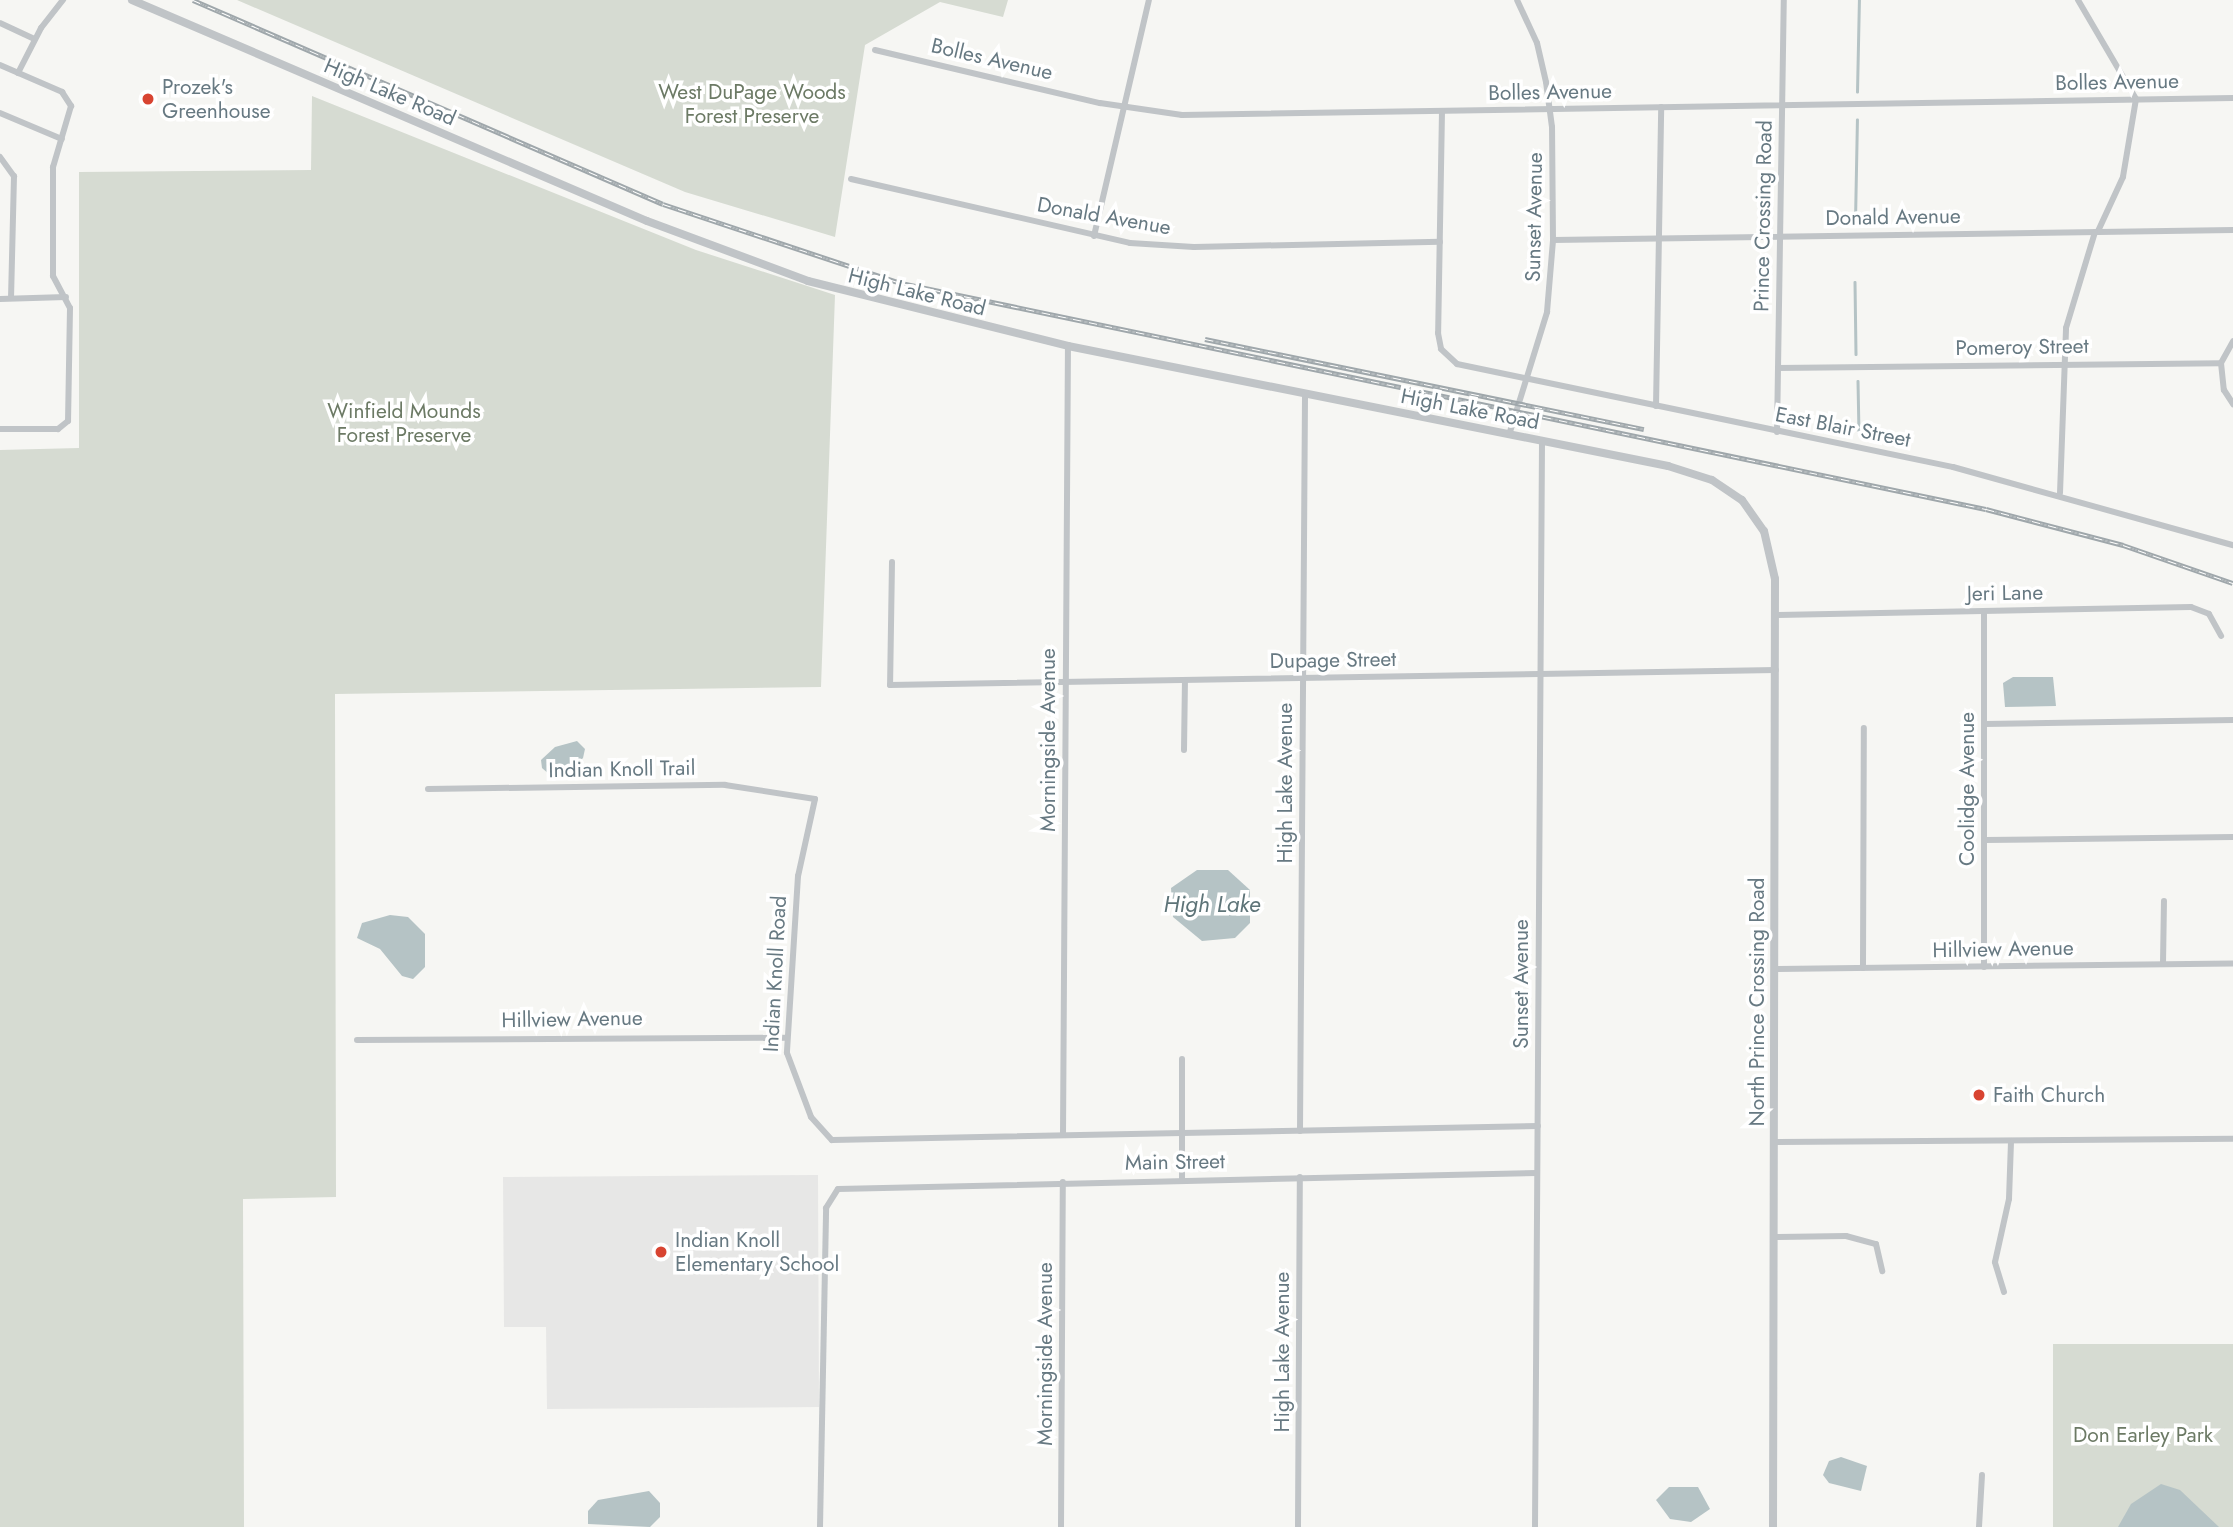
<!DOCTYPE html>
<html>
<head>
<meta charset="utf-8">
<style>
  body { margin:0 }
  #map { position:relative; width:2233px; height:1527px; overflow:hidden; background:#f6f6f3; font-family:Jost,sans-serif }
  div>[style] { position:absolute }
  .built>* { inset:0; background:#e7e7e6 }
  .green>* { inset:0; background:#d6dbd2; transform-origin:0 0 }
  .water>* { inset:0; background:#b5c3c5 }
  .stream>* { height:2.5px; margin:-1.25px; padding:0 1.25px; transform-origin:1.25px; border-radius:1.25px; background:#b5c3c5 }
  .minor>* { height:6px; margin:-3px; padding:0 3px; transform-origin:3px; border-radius:3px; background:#c0c4c7 }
  .tertiary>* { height:8px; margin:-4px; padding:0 4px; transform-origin:4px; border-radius:4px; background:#c0c4c7 }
  .rail>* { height:5px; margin-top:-2.5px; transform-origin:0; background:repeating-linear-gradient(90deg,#fff 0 8px,#9fa7ab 0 16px); box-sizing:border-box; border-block:2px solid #9fa7ab }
  .dots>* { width:19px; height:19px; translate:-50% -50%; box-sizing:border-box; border:4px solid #fff; border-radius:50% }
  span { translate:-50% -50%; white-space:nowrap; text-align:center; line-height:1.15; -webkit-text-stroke:7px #fff; paint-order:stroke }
  .street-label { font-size:21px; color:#677982 }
  .poi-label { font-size:21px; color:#677982 }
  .left { translate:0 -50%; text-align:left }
  .park-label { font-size:21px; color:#6c7a65 }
  .water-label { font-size:23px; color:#5e7478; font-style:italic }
</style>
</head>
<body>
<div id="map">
  <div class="built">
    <i style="clip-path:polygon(818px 1175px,819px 1407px,547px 1409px,546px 1327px,504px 1327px,503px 1177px)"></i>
  </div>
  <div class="green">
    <i style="clip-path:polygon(237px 0,1008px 0,1003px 17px,940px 2px,865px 45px,835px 237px,685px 192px)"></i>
    <i style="clip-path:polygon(312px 96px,696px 250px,835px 295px,821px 687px,335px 694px,336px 1197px,243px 1199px,244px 1527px,0 1527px,0 450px,79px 448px,79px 172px,311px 170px)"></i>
    <i style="left:2233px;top:1344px;width:183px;height:180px;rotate:90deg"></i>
  </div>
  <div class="water">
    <i style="clip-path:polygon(2013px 677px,2053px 677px,2056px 706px,2005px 707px,2003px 683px)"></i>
    <i style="clip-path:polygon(577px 741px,585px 749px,583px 758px,567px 774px,550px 775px,542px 768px,541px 760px,555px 747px)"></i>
    <i style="clip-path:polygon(1197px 870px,1228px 870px,1250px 890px,1250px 923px,1235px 938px,1202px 941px,1173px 917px,1171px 888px)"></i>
    <i style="clip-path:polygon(390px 915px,408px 917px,425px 934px,425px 967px,413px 979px,402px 976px,380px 949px,357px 938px,362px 923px)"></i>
    <i style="clip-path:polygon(1841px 1457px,1867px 1466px,1861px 1491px,1829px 1483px,1823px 1475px,1829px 1461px)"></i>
    <i style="clip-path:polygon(2161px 1484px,2180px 1490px,2219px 1527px,2118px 1527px,2131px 1504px)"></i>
    <i style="clip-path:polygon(1669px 1487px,1698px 1487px,1710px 1509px,1691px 1522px,1670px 1519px,1656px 1500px)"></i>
    <i style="clip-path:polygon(649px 1491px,660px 1503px,660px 1517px,650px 1527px,588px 1524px,588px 1511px,598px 1500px)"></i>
  </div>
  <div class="stream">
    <i style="left:1857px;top:92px;width:92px;rotate:-88.8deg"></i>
    <i style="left:1855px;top:221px;width:101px;rotate:-88.9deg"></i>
    <i style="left:1855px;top:282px;width:72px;rotate:89.2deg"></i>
    <i style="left:1858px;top:381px;width:51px;rotate:88.9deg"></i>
  </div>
  <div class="minor">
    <i style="left:2078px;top:0;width:115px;rotate:59.6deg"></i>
    <i style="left:2136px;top:99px;width:79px;rotate:99.5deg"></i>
    <i style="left:2123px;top:177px;width:60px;rotate:114.8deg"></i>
    <i style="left:0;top:23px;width:38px;rotate:25deg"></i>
    <i style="left:875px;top:50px;width:231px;rotate:13.3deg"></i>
    <i style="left:1100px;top:103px;width:83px;rotate:8.3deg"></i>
    <i style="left:1182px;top:115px;width:1051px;rotate:-0.93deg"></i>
    <i style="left:0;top:65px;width:68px;rotate:23.5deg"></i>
    <i style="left:62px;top:92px;width:17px;rotate:57deg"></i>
    <i style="left:71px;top:106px;width:64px;rotate:106.4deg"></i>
    <i style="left:53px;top:167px;width:109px;rotate:90deg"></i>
    <i style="left:53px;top:276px;width:36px;rotate:62deg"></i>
    <i style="left:70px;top:308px;width:113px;rotate:91deg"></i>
    <i style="left:68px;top:421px;width:13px;rotate:141deg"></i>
    <i style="left:58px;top:429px;width:58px;rotate:180deg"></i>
    <i style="left:18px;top:73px;width:51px;rotate:-62.9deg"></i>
    <i style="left:41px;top:28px;width:36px;rotate:-52deg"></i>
    <i style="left:1442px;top:111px;width:222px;rotate:91deg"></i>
    <i style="left:1438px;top:333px;width:16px;rotate:79deg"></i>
    <i style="left:1441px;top:349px;width:22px;rotate:43deg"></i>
    <i style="left:1457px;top:364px;width:507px;rotate:11.73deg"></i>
    <i style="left:1953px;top:467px;width:291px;rotate:15.6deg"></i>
    <i style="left:0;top:113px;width:67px;rotate:22.8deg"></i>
    <i style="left:0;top:157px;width:24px;rotate:54deg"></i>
    <i style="left:14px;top:176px;width:122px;rotate:91.4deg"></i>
    <i style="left:851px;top:179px;width:286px;rotate:12.9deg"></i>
    <i style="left:1130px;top:243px;width:64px;rotate:3.6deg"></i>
    <i style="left:1194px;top:247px;width:246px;rotate:-1.2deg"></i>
    <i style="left:1094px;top:236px;width:242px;rotate:-76.9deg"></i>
    <i style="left:1553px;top:240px;width:680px;rotate:-0.84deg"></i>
    <i style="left:0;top:299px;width:66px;rotate:-1.7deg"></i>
    <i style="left:2221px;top:363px;width:27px;rotate:84deg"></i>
    <i style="left:2224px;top:390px;width:17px;rotate:57deg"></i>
    <i style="left:2221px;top:363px;width:25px;rotate:-61deg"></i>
    <i style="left:1778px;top:368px;width:443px;rotate:-0.6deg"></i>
    <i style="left:1656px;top:406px;width:299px;rotate:-89deg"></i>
    <i style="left:1777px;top:432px;width:432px;rotate:-89.1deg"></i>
    <i style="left:1509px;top:435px;width:129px;rotate:-72.8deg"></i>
    <i style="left:1547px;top:312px;width:72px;rotate:-85.2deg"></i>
    <i style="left:1553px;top:240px;width:113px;rotate:-90.5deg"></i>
    <i style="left:1552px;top:127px;width:45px;rotate:-97.6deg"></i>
    <i style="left:1546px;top:82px;width:40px;rotate:-103deg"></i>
    <i style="left:1537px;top:43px;width:47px;rotate:-114.9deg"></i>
    <i style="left:2060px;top:493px;width:165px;rotate:-87.9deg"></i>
    <i style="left:2066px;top:328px;width:100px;rotate:-73.2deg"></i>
    <i style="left:892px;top:562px;width:123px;rotate:90.9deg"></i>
    <i style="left:890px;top:685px;width:886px;rotate:-0.97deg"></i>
    <i style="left:1984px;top:611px;width:356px;rotate:90deg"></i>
    <i style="left:1776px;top:615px;width:415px;rotate:-1.1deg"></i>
    <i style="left:2191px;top:607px;width:19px;rotate:21deg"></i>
    <i style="left:2209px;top:614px;width:25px;rotate:61deg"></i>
    <i style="left:1985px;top:724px;width:248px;rotate:-0.9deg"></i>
    <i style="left:1184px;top:750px;width:70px;rotate:-89.2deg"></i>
    <i style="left:428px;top:789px;width:297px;rotate:-0.8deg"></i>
    <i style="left:725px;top:785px;width:91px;rotate:8.8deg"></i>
    <i style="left:815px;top:799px;width:79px;rotate:102.4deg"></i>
    <i style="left:798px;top:876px;width:177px;rotate:93.6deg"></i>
    <i style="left:787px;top:1053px;width:68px;rotate:69.4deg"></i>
    <i style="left:811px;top:1117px;width:31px;rotate:48deg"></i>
    <i style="left:832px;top:1140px;width:706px;rotate:-1.14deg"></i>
    <i style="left:1985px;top:840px;width:248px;rotate:-0.7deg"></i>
    <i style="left:2163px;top:964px;width:63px;rotate:-89.1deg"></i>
    <i style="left:1863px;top:968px;width:240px;rotate:-89.8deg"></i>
    <i style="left:1774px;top:969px;width:459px;rotate:-0.7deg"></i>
    <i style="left:357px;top:1040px;width:430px;rotate:-0.3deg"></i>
    <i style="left:1300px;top:1131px;width:737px;rotate:-89.61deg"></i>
    <i style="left:1063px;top:1135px;width:789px;rotate:-89.64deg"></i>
    <i style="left:1774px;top:1142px;width:459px;rotate:-0.4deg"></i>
    <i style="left:1182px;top:1180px;width:121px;rotate:-90deg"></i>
    <i style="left:1774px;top:1237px;width:72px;rotate:-0.8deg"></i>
    <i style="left:1846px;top:1236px;width:31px;rotate:15deg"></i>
    <i style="left:1876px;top:1244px;width:28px;rotate:77deg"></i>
    <i style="left:2004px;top:1292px;width:31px;rotate:-107deg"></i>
    <i style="left:1995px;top:1262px;width:65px;rotate:-77.5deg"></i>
    <i style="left:2009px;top:1199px;width:57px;rotate:-88deg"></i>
    <i style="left:820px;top:1527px;width:319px;rotate:-88.9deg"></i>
    <i style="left:826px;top:1208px;width:22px;rotate:-58deg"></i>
    <i style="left:838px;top:1189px;width:699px;rotate:-1.31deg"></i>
    <i style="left:1061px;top:1527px;width:345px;rotate:-89.7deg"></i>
    <i style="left:1298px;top:1527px;width:350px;rotate:-89.7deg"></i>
    <i style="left:1535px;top:1527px;width:1085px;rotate:-89.63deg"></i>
    <i style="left:1979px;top:1527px;width:52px;rotate:-86.7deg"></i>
  </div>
  <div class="tertiary">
    <i style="left:132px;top:0;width:560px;rotate:23.23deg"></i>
    <i style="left:647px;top:221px;width:172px;rotate:20.4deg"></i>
    <i style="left:808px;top:281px;width:268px;rotate:14deg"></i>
    <i style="left:1068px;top:346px;width:612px;rotate:11.31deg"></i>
    <i style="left:1668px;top:466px;width:46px;rotate:17.7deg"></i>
    <i style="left:1712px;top:480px;width:36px;rotate:34deg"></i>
    <i style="left:1742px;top:500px;width:38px;rotate:55deg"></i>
    <i style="left:1764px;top:531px;width:49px;rotate:77.1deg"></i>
    <i style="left:1775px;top:579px;width:948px;rotate:90.12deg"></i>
  </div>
  <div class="rail">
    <i style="left:193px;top:0;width:512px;rotate:23.46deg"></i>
    <i style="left:663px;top:204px;width:251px;rotate:18.4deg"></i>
    <i style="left:901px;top:283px;width:1108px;rotate:11.77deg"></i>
    <i style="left:1986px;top:509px;width:142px;rotate:14.7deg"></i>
    <i style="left:2123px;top:545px;width:116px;rotate:19.1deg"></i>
    <i style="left:1205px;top:339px;width:448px;rotate:11.6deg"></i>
  </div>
  <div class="dots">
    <i style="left:148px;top:99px;background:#d84431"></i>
    <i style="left:1979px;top:1095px;background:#d84431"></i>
    <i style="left:661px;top:1252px;background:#d84431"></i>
  </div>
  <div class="street-label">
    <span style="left:992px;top:59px;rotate:13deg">Bolles Avenue</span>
    <span style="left:2117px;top:82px;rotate:-1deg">Bolles Avenue</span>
    <span style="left:390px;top:92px;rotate:23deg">High Lake Road</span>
    <span style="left:1550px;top:92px;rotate:-1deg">Bolles Avenue</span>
    <span style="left:1104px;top:216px;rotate:10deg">Donald Avenue</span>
    <span style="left:1763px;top:216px;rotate:-89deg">Prince Crossing Road</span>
    <span style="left:1534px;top:217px;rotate:-89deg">Sunset Avenue</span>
    <span style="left:1893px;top:217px;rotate:-1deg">Donald Avenue</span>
    <span style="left:917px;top:292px;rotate:14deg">High Lake Road</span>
    <span style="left:2022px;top:347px;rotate:-1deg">Pomeroy Street</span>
    <span style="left:1470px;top:409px;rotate:11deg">High Lake Road</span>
    <span style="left:1843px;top:427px;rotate:11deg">East Blair Street</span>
    <span style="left:2005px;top:593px;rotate:-1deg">Jeri Lane</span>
    <span style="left:1333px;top:660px;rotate:-1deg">Dupage Street</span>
    <span style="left:1048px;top:740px;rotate:-90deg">Morningside Avenue</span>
    <span style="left:622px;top:769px;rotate:-1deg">Indian Knoll Trail</span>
    <span style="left:1285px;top:783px;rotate:-90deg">High Lake Avenue</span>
    <span style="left:1967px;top:789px;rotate:-90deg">Coolidge Avenue</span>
    <span style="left:2003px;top:949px;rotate:-1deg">Hillview Avenue</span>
    <span style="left:775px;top:974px;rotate:-87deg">Indian Knoll Road</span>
    <span style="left:1521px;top:984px;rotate:-90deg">Sunset Avenue</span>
    <span style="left:1757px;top:1002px;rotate:-90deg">North Prince Crossing Road</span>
    <span style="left:572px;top:1019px;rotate:-1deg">Hillview Avenue</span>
    <span style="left:1175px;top:1162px;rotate:-1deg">Main Street</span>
    <span style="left:1282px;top:1352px;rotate:-90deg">High Lake Avenue</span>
    <span style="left:1045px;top:1354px;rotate:-90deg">Morningside Avenue</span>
  </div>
  <div class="poi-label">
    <span class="left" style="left:162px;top:99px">Prozek's<br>Greenhouse</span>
    <span class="left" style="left:1993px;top:1095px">Faith Church</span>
    <span class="left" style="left:675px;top:1252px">Indian Knoll<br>Elementary School</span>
  </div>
  <div class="park-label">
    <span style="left:752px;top:104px">West DuPage Woods<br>Forest Preserve</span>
    <span style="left:404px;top:423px">Winfield Mounds<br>Forest Preserve</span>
    <span style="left:2143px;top:1435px">Don Earley Park</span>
  </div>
  <div class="water-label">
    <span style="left:1212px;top:904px">High Lake</span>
  </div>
</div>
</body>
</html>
